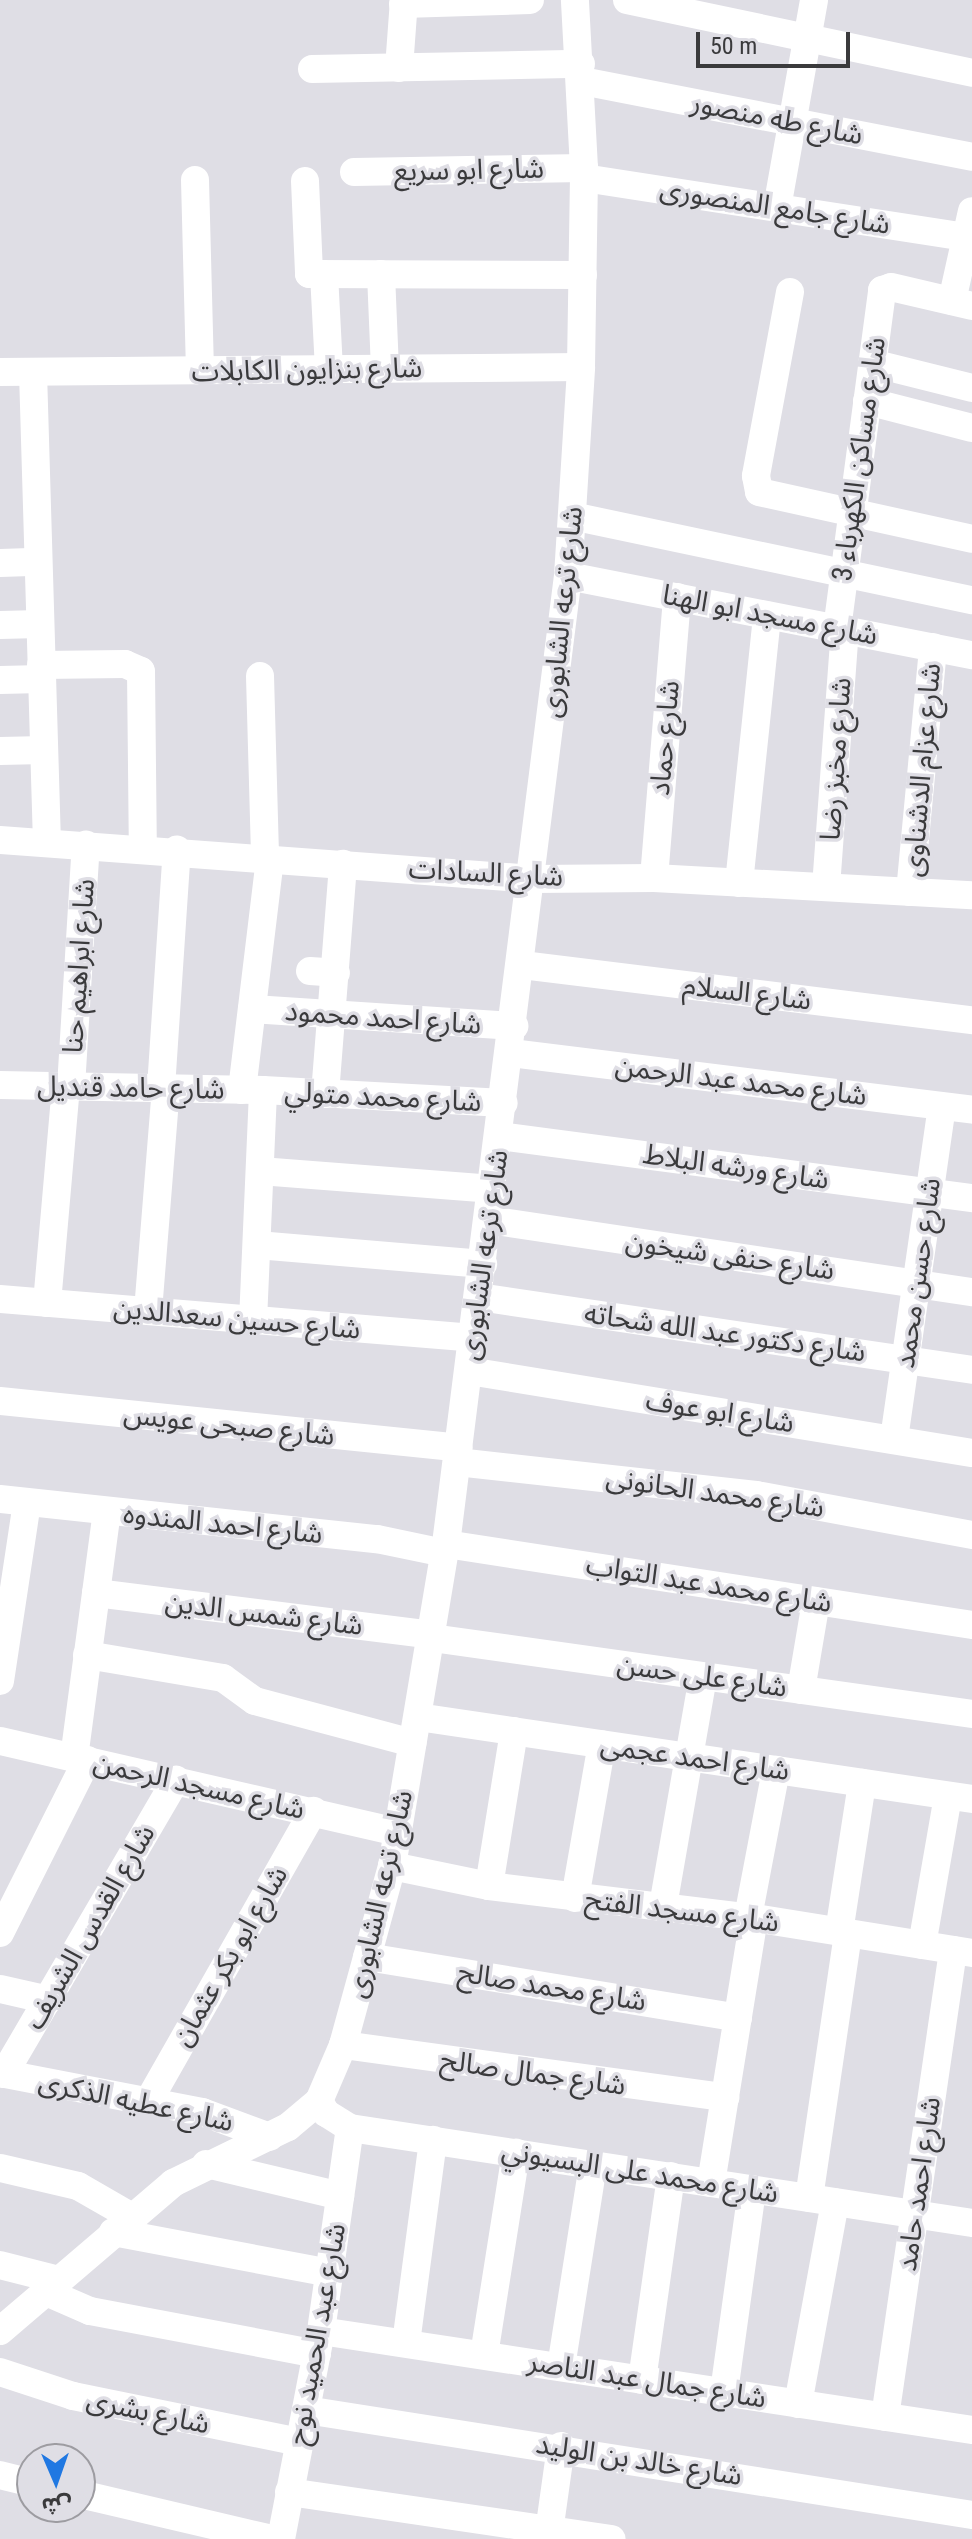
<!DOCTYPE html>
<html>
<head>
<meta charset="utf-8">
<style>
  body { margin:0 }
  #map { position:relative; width:972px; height:2539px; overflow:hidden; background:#dfdee5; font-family:"Roboto Condensed","Noto Sans Arabic",sans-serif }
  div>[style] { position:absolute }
  .minor>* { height:28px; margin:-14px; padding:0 14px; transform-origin:14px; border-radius:14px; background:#fff }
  span { translate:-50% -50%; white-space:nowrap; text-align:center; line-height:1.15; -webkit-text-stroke:7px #dfdee5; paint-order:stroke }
  .street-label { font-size:28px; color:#3a3a3c }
  .north { position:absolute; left:16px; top:2443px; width:80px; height:80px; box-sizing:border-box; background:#dfdee5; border:2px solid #9d9ca1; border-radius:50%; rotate:178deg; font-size:22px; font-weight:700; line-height:32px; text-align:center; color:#3a3a3c }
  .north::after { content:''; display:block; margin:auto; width:28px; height:36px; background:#2078e2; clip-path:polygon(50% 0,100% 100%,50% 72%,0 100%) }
  .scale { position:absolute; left:696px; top:32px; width:154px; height:36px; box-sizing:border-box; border:4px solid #3a3a3c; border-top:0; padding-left:10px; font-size:24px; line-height:28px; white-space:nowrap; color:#3a3a3c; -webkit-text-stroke:6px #dfdee5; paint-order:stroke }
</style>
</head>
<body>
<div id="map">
  <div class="minor">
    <i style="left:627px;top:0;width:353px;rotate:11.9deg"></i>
    <i style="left:403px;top:4px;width:127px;rotate:-1.8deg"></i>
    <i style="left:399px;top:68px;width:68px;rotate:-85.8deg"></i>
    <i style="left:312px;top:69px;width:269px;rotate:-1.1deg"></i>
    <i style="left:582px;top:81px;width:397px;rotate:11deg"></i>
    <i style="left:354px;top:172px;width:230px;rotate:-1deg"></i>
    <i style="left:584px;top:178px;width:387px;rotate:8.8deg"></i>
    <i style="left:195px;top:180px;width:191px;rotate:88.5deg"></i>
    <i style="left:305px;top:181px;width:93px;rotate:87.5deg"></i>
    <i style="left:309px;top:274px;width:274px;rotate:0.2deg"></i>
    <i style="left:777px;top:208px;width:211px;rotate:-79.9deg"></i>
    <i style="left:324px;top:274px;width:95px;rotate:87deg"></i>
    <i style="left:381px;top:274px;width:95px;rotate:87.6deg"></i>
    <i style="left:790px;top:292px;width:187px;rotate:100.5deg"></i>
    <i style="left:756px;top:476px;width:16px;rotate:79deg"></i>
    <i style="left:759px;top:492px;width:218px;rotate:12.4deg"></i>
    <i style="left:952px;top:301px;width:92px;rotate:-77.5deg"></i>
    <i style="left:872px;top:363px;width:103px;rotate:14deg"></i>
    <i style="left:0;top:372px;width:581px;rotate:-0.49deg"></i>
    <i style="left:33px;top:372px;width:470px;rotate:88.3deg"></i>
    <i style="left:867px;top:401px;width:108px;rotate:14.4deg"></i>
    <i style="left:572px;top:516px;width:409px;rotate:11.9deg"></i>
    <i style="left:0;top:563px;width:38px;rotate:-2deg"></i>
    <i style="left:568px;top:576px;width:412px;rotate:11.1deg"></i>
    <i style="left:0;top:625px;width:40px;rotate:-1.4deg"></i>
    <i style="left:837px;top:629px;width:342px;rotate:-82.4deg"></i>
    <i style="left:882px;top:290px;width:9px;rotate:-18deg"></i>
    <i style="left:891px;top:287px;width:83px;rotate:13.2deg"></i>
    <i style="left:41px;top:665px;width:84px;rotate:-0.7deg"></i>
    <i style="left:125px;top:664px;width:17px;rotate:24deg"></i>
    <i style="left:141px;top:671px;width:177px;rotate:89.4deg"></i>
    <i style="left:260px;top:676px;width:181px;rotate:88.4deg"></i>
    <i style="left:0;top:680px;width:42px;rotate:-1.4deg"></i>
    <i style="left:0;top:751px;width:44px;rotate:-1.3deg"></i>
    <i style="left:0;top:840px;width:534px;rotate:4.18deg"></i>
    <i style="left:533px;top:879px;width:121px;rotate:-0.5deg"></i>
    <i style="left:654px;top:878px;width:318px;rotate:3.1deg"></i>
    <i style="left:654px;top:878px;width:282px;rotate:-85.3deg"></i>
    <i style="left:739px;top:883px;width:269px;rotate:-84deg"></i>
    <i style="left:826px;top:887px;width:258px;rotate:-85.8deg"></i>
    <i style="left:910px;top:892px;width:246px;rotate:-84.6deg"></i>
    <i style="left:522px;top:965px;width:453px;rotate:7deg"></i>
    <i style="left:310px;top:971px;width:26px;rotate:4deg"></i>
    <i style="left:252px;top:1009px;width:263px;rotate:3.7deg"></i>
    <i style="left:511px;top:1053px;width:465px;rotate:7deg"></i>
    <i style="left:0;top:1085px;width:263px;rotate:1.1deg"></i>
    <i style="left:263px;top:1090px;width:241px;rotate:3.1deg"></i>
    <i style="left:71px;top:1087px;width:243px;rotate:-86.5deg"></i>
    <i style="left:161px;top:1088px;width:239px;rotate:-86.2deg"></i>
    <i style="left:242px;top:1090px;width:234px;rotate:-83.1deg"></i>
    <i style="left:325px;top:1094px;width:231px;rotate:-85.5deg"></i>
    <i style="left:500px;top:1136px;width:476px;rotate:7.5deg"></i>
    <i style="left:260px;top:1171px;width:234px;rotate:4.4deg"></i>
    <i style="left:489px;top:1220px;width:488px;rotate:8.5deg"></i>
    <i style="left:257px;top:1245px;width:227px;rotate:4.8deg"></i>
    <i style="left:479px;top:1297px;width:498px;rotate:8.4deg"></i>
    <i style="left:0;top:1299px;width:475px;rotate:4.7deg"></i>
    <i style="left:47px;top:1303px;width:217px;rotate:-85deg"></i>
    <i style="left:148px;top:1311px;width:223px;rotate:-85.4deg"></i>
    <i style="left:253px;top:1321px;width:231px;rotate:-87.5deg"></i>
    <i style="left:469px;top:1371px;width:510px;rotate:9.26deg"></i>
    <i style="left:0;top:1401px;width:461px;rotate:5.8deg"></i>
    <i style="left:894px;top:1439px;width:336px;rotate:-81.8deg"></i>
    <i style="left:457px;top:1462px;width:301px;rotate:6.3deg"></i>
    <i style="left:756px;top:1495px;width:220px;rotate:10.5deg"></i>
    <i style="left:0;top:1499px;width:379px;rotate:6.1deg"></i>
    <i style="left:377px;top:1539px;width:68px;rotate:11.8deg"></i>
    <i style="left:446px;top:1544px;width:532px;rotate:8.75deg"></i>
    <i style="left:96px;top:1593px;width:339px;rotate:7.1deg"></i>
    <i style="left:432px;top:1638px;width:545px;rotate:8.01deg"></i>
    <i style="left:87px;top:1655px;width:138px;rotate:9.6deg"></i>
    <i style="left:223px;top:1678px;width:39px;rotate:36deg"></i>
    <i style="left:255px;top:1701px;width:163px;rotate:14.9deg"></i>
    <i style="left:0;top:1681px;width:180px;rotate:-81.4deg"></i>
    <i style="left:801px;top:1690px;width:90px;rotate:-80.4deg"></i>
    <i style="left:418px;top:1717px;width:560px;rotate:8.42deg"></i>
    <i style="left:0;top:1741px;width:407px;rotate:12.9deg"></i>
    <i style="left:74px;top:1758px;width:248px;rotate:-82.4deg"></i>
    <i style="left:392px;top:1866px;width:99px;rotate:11.7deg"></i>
    <i style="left:489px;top:1886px;width:267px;rotate:6.9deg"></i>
    <i style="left:754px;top:1918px;width:221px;rotate:9.1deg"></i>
    <i style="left:489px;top:1886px;width:157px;rotate:-80.8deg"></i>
    <i style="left:575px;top:1898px;width:156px;rotate:-80.1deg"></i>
    <i style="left:663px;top:1906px;width:233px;rotate:-80.1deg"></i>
    <i style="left:748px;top:1917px;width:150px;rotate:-79.2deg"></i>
    <i style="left:839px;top:1932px;width:151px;rotate:-81.2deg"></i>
    <i style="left:0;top:1933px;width:194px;rotate:-63.3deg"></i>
    <i style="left:922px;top:1945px;width:151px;rotate:-80.1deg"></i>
    <i style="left:367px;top:1957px;width:376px;rotate:9.3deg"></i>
    <i style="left:0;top:1989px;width:50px;rotate:12.7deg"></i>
    <i style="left:343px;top:2045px;width:386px;rotate:7.8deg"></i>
    <i style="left:0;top:2073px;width:206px;rotate:10.9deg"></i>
    <i style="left:202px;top:2112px;width:72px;rotate:20.2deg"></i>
    <i style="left:4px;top:2074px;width:341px;rotate:-59.7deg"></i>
    <i style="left:319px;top:2101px;width:14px;rotate:60deg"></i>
    <i style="left:326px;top:2113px;width:28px;rotate:32deg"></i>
    <i style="left:350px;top:2128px;width:629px;rotate:8.68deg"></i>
    <i style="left:148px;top:2102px;width:335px;rotate:-60.4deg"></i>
    <i style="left:206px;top:2164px;width:138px;rotate:13.4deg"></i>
    <i style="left:0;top:2168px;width:80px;rotate:13deg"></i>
    <i style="left:78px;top:2186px;width:62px;rotate:29.9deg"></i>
    <i style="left:711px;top:2183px;width:268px;rotate:-80.8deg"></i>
    <i style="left:809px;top:2198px;width:268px;rotate:-81.6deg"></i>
    <i style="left:113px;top:2232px;width:221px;rotate:10.7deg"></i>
    <i style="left:0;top:2265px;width:61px;rotate:14.3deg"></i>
    <i style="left:46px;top:2292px;width:48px;rotate:23.4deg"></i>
    <i style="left:90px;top:2311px;width:231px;rotate:10.7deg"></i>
    <i style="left:0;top:2331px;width:228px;rotate:-40.5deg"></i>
    <i style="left:173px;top:2183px;width:128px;rotate:-26deg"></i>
    <i style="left:288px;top:2127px;width:40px;rotate:-40deg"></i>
    <i style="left:319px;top:2101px;width:61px;rotate:-66.8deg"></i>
    <i style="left:343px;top:2045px;width:186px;rotate:-74.7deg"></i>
    <i style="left:392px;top:1866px;width:326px;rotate:-80.5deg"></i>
    <i style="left:446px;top:1544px;width:976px;rotate:-82.82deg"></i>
    <i style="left:568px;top:576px;width:209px;rotate:-86.4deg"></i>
    <i style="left:581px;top:367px;width:199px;rotate:-89.1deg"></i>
    <i style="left:584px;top:168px;width:168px;rotate:-93.1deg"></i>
    <i style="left:321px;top:2331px;width:658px;rotate:8.65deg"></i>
    <i style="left:406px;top:2343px;width:205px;rotate:-82.4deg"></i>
    <i style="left:484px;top:2355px;width:205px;rotate:-81deg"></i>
    <i style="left:561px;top:2367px;width:205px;rotate:-81deg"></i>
    <i style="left:0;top:2372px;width:77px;rotate:18.2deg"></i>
    <i style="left:73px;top:2396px;width:231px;rotate:11.5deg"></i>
    <i style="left:642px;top:2380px;width:206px;rotate:-81.9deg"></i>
    <i style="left:724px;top:2392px;width:205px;rotate:-82.1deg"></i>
    <i style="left:798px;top:2404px;width:205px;rotate:-79.6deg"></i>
    <i style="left:306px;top:2410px;width:674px;rotate:8.96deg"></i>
    <i style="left:885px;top:2417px;width:472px;rotate:-81.7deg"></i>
    <i style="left:0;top:2475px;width:33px;rotate:14deg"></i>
    <i style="left:289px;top:2492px;width:326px;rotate:8.3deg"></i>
    <i style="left:80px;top:2494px;width:197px;rotate:13.2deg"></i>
    <i style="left:281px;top:2539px;width:212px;rotate:-79.1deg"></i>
    <i style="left:321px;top:2331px;width:205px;rotate:-81.9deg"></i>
    <i style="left:548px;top:2539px;width:94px;rotate:-82deg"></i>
  </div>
  <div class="street-label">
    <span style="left:777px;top:119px;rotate:11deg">شارع طه منصور</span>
    <span style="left:469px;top:170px;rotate:-1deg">شارع ابو سريع</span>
    <span style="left:775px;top:207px;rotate:9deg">شارع جامع المنصورى</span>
    <span style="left:307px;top:370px;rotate:-1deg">شارع بنزايون الكابلات</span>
    <span style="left:859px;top:459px;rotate:-82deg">شارع مساكن الكهرباء 3</span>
    <span style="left:562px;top:612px;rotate:-84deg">شارع ترعه الشابورى</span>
    <span style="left:770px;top:615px;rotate:11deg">شارع مسجد ابو الهنا</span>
    <span style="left:665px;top:738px;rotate:-85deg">شارع حماد</span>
    <span style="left:836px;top:759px;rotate:-86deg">شارع مخبز رضا</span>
    <span style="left:922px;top:770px;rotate:-85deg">شارع عزام الدشناوى</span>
    <span style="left:486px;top:873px;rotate:3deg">شارع السادات</span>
    <span style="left:79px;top:966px;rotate:-86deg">شارع ابراهيم حنا</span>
    <span style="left:747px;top:993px;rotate:7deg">شارع السلام</span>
    <span style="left:383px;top:1018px;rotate:4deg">شارع احمد محمود</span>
    <span style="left:741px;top:1081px;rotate:7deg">شارع محمد عبد الرحمن</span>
    <span style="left:131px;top:1088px;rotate:1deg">شارع حامد قنديل</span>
    <span style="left:383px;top:1097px;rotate:3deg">شارع محمد متولي</span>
    <span style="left:736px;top:1167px;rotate:8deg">شارع ورشه البلاط</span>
    <span style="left:484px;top:1255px;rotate:-82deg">شارع ترعه الشابورى</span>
    <span style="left:730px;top:1256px;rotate:8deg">شارع حنفى شيخون</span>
    <span style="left:918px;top:1273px;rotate:-82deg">شارع حسن محمد</span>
    <span style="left:237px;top:1319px;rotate:5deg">شارع حسين سعدالدين</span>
    <span style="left:725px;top:1333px;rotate:8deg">شارع دكتور عبد الله شحاته</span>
    <span style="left:720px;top:1412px;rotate:9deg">شارع ابو عوف</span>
    <span style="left:229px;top:1425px;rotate:6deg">شارع صبحى عويس</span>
    <span style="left:715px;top:1493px;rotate:8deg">شارع محمد الحانونى</span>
    <span style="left:223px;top:1524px;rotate:6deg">شارع احمد المندوه</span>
    <span style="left:709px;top:1584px;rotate:9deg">شارع محمد عبد التواب</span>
    <span style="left:264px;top:1614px;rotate:7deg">شارع شمس الدين</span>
    <span style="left:702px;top:1676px;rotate:8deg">شارع على حسن</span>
    <span style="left:695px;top:1758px;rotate:8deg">شارع احمد عجمى</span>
    <span style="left:199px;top:1786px;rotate:13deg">شارع مسجد الرحمن</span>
    <span style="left:380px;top:1894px;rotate:-77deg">شارع ترعه الشابورى</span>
    <span style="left:682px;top:1911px;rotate:7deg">شارع مسجد الفتح</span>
    <span style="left:90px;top:1927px;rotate:-60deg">شارع القدس الشريف</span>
    <span style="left:230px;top:1956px;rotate:-60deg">شارع ابو بكر عثمان</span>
    <span style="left:552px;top:1987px;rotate:9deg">شارع محمد صالح</span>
    <span style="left:533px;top:2073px;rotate:8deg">شارع جمال صالح</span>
    <span style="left:136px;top:2102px;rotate:12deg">شارع عطيه الذكرى</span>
    <span style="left:640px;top:2172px;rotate:9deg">شارع محمد على البسيوني</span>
    <span style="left:919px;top:2184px;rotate:-82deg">شارع احمد حامد</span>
    <span style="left:317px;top:2334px;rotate:-80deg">شارع عبد الحميد نوح</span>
    <span style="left:647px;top:2380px;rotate:9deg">شارع جمال عبد الناصر</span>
    <span style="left:148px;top:2412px;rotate:12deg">شارع بشرى</span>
    <span style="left:639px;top:2460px;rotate:9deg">شارع خالد بن الوليد</span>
  </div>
  <div class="north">ش</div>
  <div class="scale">50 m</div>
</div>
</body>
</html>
